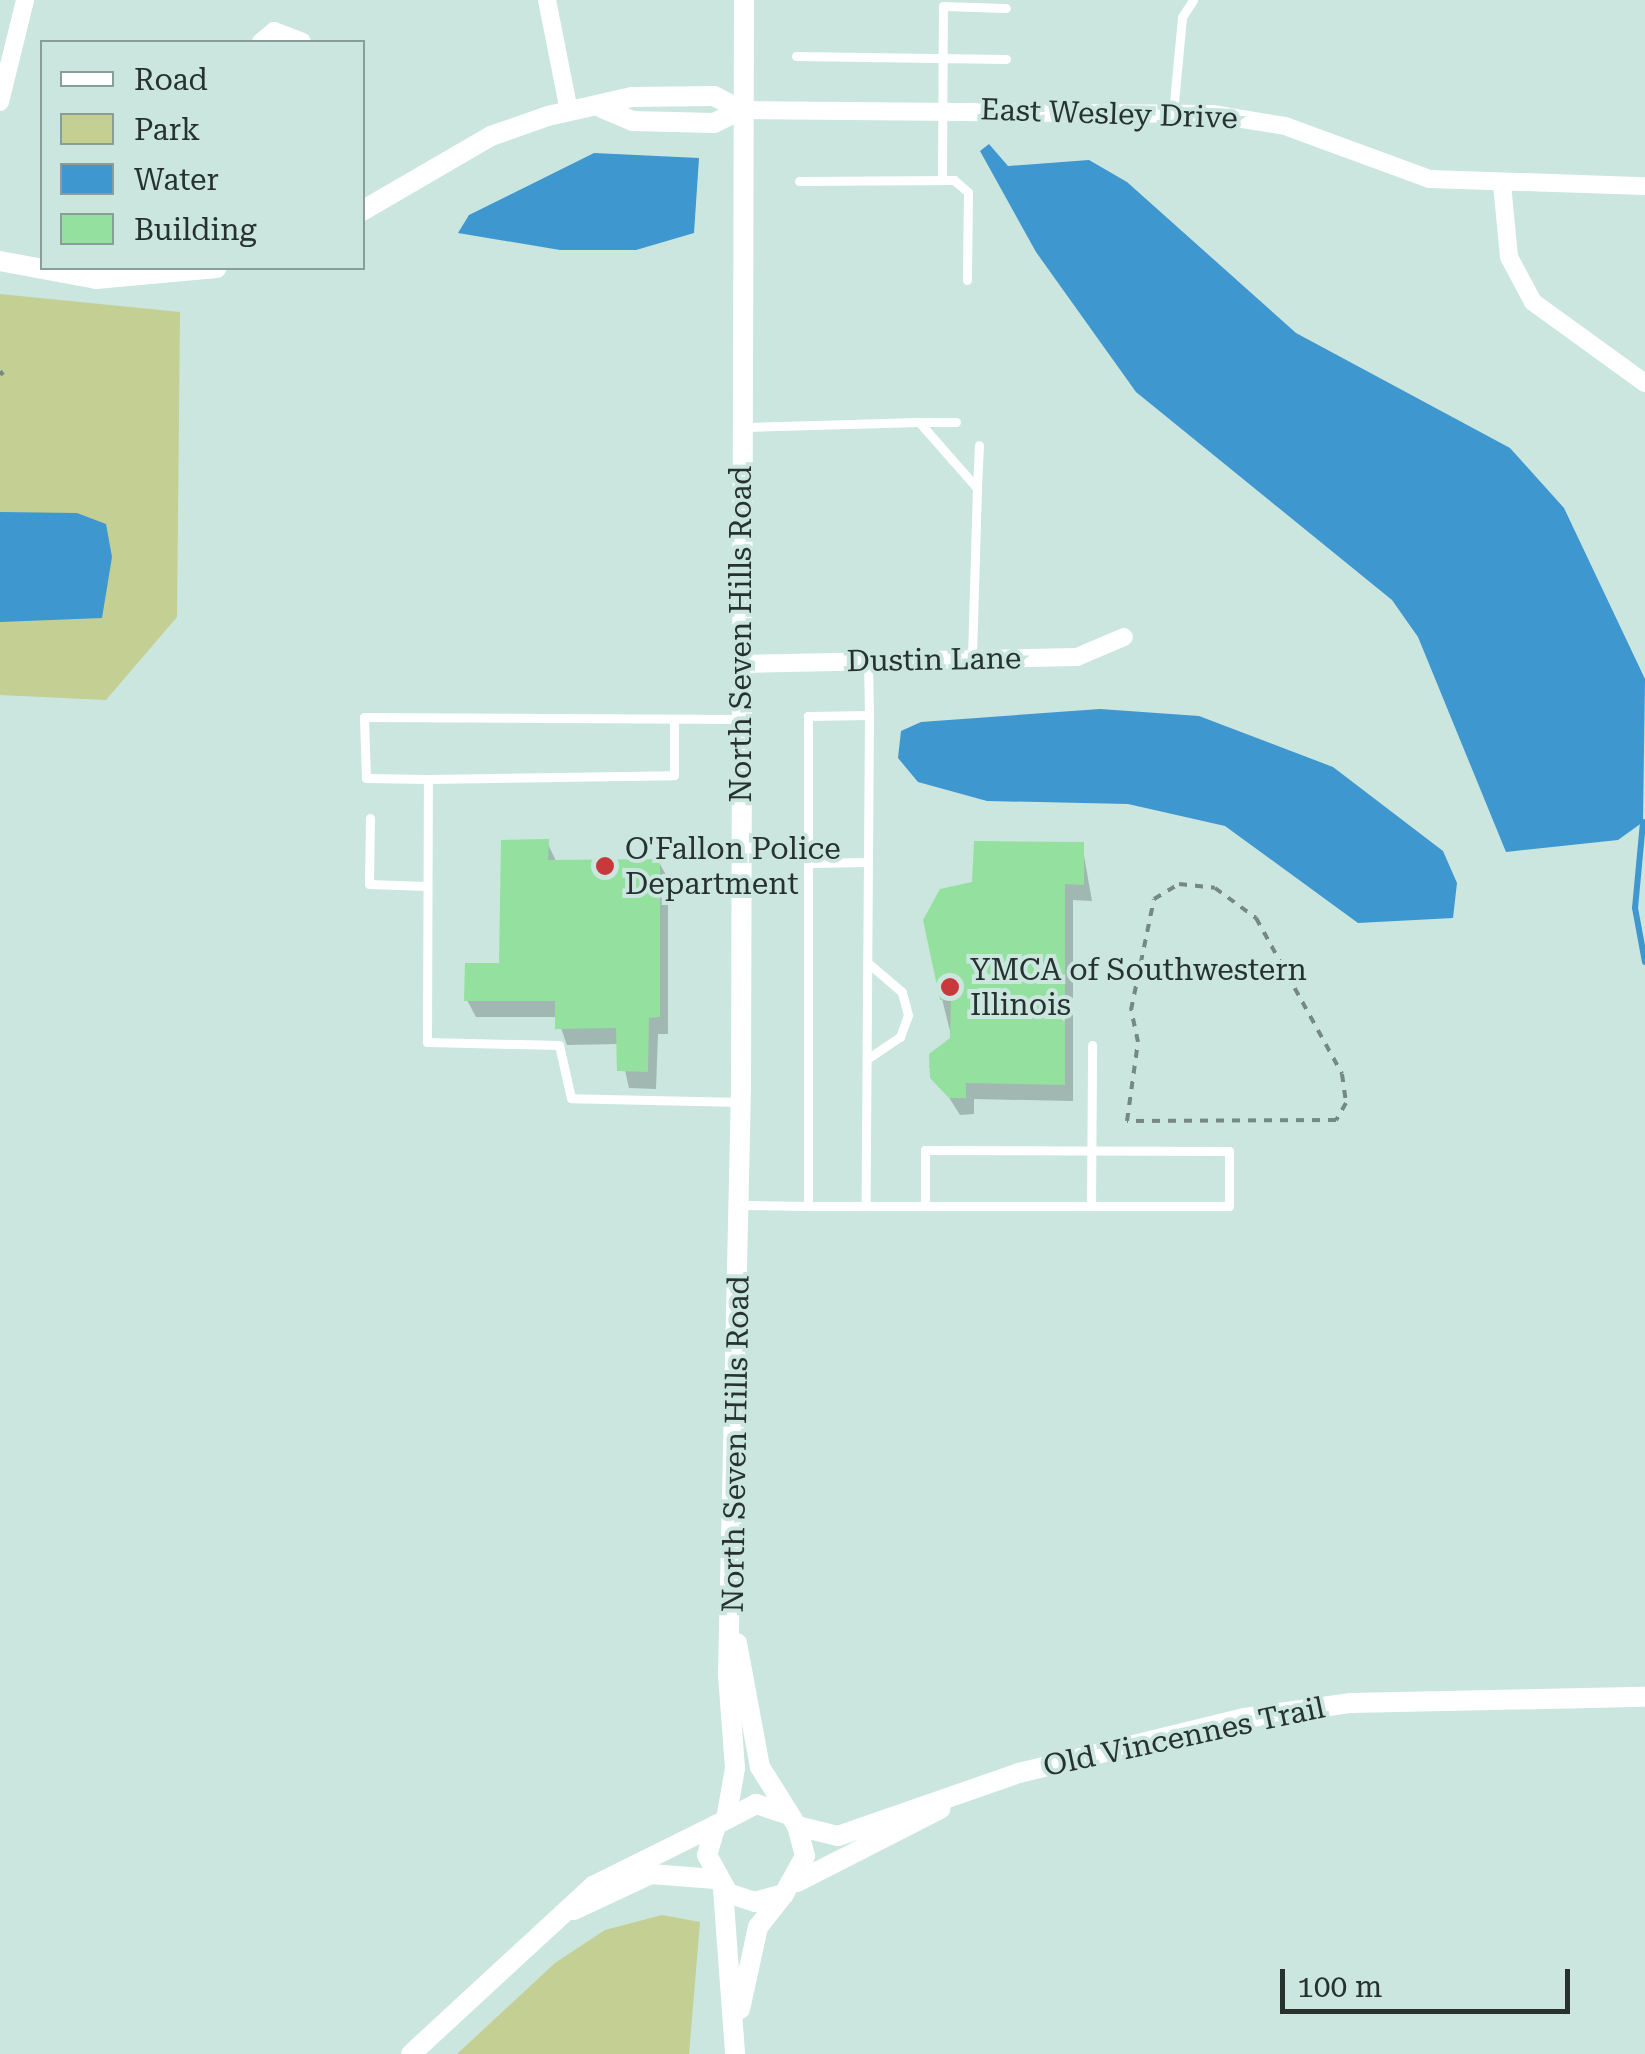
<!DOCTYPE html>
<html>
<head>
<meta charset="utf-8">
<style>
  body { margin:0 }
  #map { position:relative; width:1645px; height:2054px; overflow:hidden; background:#cae6df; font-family:"Roboto Serif",serif }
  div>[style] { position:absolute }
  .green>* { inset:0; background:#c4cf94 }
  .water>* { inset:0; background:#3e97cf }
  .shadow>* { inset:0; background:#0003 }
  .stream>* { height:6px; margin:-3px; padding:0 3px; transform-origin:3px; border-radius:3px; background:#3e97cf }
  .building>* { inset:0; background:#94e09e }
  .path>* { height:4px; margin-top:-2px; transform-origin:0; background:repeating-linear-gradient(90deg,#758883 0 8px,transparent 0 16px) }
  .service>* { height:9px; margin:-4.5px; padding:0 4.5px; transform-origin:4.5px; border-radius:4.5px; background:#fff }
  .minor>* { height:18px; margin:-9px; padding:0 9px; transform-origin:9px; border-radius:9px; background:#fff }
  .tertiary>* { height:20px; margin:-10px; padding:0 10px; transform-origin:10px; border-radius:10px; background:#fff }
  .dots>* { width:28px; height:28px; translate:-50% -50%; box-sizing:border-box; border:5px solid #cae6df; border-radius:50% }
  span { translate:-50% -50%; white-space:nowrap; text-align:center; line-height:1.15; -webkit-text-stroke:8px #cae6df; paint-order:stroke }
  .street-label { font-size:30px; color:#27322f }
  .poi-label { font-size:30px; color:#27322f }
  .left { translate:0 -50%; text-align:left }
  .legend { position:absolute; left:40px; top:40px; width:325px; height:230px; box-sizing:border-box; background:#cae6df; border:2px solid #899e99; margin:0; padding:12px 18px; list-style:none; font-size:30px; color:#27322f }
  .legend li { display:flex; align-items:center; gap:20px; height:50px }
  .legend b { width:50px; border:2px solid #899e99 }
  .scale { position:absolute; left:1280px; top:1969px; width:290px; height:45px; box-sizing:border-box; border:5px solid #27322f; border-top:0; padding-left:12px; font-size:30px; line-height:35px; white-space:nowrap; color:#27322f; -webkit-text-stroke:8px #cae6df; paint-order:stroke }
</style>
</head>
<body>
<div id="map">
  <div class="green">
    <i style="clip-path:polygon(0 294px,180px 312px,177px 617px,106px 700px,0 695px)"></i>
    <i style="clip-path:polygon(662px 1915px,700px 1922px,689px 2054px,457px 2054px,555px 1963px,605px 1930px)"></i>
  </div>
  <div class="water">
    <i style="clip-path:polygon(989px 144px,1008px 166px,1089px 160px,1127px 182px,1296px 333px,1510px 448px,1564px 508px,1645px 679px,1643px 822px,1618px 840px,1506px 852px,1418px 637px,1392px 600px,1136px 392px,1036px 252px,980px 151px)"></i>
    <i style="clip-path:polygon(594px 153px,699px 158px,694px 233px,636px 250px,560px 250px,458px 233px,469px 215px)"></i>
    <i style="clip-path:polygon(0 512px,77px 513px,106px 524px,112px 557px,102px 618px,0 622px)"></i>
    <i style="clip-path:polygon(1100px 709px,1199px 716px,1333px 767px,1443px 851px,1457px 883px,1453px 918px,1358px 923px,1225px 826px,1128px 804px,987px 801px,918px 782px,898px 758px,901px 731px,921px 722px)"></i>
  </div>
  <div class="shadow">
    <i style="clip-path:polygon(547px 842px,557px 863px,659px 862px,668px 879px,668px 1034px,658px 1034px,656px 1089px,629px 1088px,619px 1044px,567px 1045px,557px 1017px,476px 1017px,467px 1000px,502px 965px)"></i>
    <i style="clip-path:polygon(1082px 844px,1092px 901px,1073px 900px,1073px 1101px,974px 1099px,974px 1114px,960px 1115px,929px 1066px,952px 1039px,942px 999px,975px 884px)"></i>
  </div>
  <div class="stream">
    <i style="left:1643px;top:822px;width:86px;rotate:95.3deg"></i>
    <i style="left:1635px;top:908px;width:55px;rotate:79.5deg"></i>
  </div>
  <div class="building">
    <i style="clip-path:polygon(549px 839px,548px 860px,660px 859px,660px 1017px,649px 1018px,648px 1072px,617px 1071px,616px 1028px,555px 1029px,555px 1001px,464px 1001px,465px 963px,499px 963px,501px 840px)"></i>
    <i style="clip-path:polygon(974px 841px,1084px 842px,1084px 885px,1065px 884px,1065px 1085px,966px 1083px,966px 1098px,949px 1098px,930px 1078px,929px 1054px,950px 1038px,951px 999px,940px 1000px,923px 920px,940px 889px,972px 882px)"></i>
  </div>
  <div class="path">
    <i style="left:0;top:371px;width:5px;rotate:53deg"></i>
    <i style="left:1179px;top:884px;width:36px;rotate:6deg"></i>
    <i style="left:1215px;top:888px;width:51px;rotate:36.2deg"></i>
    <i style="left:1256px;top:918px;width:178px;rotate:61.1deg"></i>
    <i style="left:1342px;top:1074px;width:29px;rotate:82deg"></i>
    <i style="left:1346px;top:1103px;width:20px;rotate:120deg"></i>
    <i style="left:1336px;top:1120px;width:209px;rotate:179.7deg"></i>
    <i style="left:1127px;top:1121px;width:80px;rotate:-82.1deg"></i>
    <i style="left:1138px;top:1042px;width:33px;rotate:-102deg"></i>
    <i style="left:1131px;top:1010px;width:113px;rotate:-78.3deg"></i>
    <i style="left:1154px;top:899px;width:29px;rotate:-31deg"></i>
  </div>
  <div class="service">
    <i style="left:796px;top:56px;width:210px;rotate:0.8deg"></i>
    <i style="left:1173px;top:113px;width:96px;rotate:-84.6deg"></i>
    <i style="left:1182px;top:17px;width:20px;rotate:-57deg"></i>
    <i style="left:942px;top:180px;width:174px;rotate:-89.7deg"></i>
    <i style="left:943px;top:6px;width:63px;rotate:1.8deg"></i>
    <i style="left:799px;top:181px;width:155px;rotate:-0.4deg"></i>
    <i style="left:954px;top:180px;width:18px;rotate:41deg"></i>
    <i style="left:968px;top:192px;width:88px;rotate:90.7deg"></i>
    <i style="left:919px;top:422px;width:37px"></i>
    <i style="left:744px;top:427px;width:175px;rotate:-1.6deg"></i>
    <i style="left:919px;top:422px;width:88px;rotate:48.7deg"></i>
    <i style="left:977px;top:488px;width:171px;rotate:91.7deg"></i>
    <i style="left:977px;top:487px;width:42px;rotate:-87.3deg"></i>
    <i style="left:868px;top:662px;width:53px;rotate:88.9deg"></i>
    <i style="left:869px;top:715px;width:491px;rotate:90.4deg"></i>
    <i style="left:866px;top:1206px;width:58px;rotate:180deg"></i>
    <i style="left:808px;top:1206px;width:490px;rotate:-90deg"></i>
    <i style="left:808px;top:716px;width:61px;rotate:-0.9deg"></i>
    <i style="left:428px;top:779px;width:246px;rotate:-0.9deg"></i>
    <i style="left:674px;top:775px;width:56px;rotate:-90deg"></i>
    <i style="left:370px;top:818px;width:66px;rotate:90.9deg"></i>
    <i style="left:369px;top:884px;width:58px;rotate:2deg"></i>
    <i style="left:808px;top:863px;width:60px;rotate:-1deg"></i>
    <i style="left:867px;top:1059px;width:40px;rotate:-34deg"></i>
    <i style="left:900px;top:1037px;width:23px;rotate:-70deg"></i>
    <i style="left:908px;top:1015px;width:24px;rotate:-105deg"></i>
    <i style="left:902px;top:992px;width:46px;rotate:-139.4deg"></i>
    <i style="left:741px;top:1102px;width:170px;rotate:-178.7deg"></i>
    <i style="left:571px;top:1098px;width:54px;rotate:-102.8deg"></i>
    <i style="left:559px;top:1045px;width:132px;rotate:-178.7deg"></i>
    <i style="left:427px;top:1042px;width:263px;rotate:-89.8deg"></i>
    <i style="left:428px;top:779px;width:62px;rotate:-179.1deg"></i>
    <i style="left:366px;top:778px;width:61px;rotate:-91.9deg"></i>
    <i style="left:364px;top:717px;width:377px;rotate:0.3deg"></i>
    <i style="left:741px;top:1205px;width:67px;rotate:0.9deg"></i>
    <i style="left:866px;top:1206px;width:363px"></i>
    <i style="left:1229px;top:1206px;width:55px;rotate:-90deg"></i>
    <i style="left:1229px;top:1151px;width:304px;rotate:-179.8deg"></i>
    <i style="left:925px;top:1150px;width:56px;rotate:90deg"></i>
    <i style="left:1091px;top:1206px;width:161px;rotate:-89.6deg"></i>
  </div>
  <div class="minor">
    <i style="left:547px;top:0;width:113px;rotate:78.8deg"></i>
    <i style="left:261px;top:42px;width:17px;rotate:-40deg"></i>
    <i style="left:274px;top:31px;width:30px;rotate:21deg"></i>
    <i style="left:0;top:102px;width:105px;rotate:-76.2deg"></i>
    <i style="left:741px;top:110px;width:471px;rotate:0.5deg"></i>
    <i style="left:1212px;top:114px;width:74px;rotate:9.3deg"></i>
    <i style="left:1285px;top:126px;width:154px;rotate:20.1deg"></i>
    <i style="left:1430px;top:179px;width:215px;rotate:1.9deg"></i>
    <i style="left:1502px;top:184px;width:73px;rotate:84.5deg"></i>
    <i style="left:1509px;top:257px;width:51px;rotate:61.9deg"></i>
    <i style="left:1533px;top:302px;width:138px;rotate:35.9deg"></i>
    <i style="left:741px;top:664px;width:336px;rotate:-1.2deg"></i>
    <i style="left:1077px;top:657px;width:51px;rotate:-23.1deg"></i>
  </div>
  <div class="tertiary">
    <i style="left:602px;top:108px;width:33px;rotate:23deg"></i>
    <i style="left:632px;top:121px;width:82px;rotate:1.4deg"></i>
    <i style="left:714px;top:123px;width:30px;rotate:-26deg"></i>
    <i style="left:362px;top:211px;width:149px;rotate:-30.2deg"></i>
    <i style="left:491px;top:136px;width:60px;rotate:-19.3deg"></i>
    <i style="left:548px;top:116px;width:86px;rotate:-12.7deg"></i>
    <i style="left:632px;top:97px;width:82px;rotate:-0.7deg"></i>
    <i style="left:714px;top:96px;width:30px;rotate:27deg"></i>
    <i style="left:0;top:261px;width:98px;rotate:10.6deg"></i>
    <i style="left:96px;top:279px;width:121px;rotate:-5.2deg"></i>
    <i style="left:737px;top:1643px;width:126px;rotate:79.5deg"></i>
    <i style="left:760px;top:1767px;width:70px;rotate:57.9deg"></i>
    <i style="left:797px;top:1826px;width:31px;rotate:75deg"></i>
    <i style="left:805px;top:1856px;width:43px;rotate:118.9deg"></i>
    <i style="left:784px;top:1894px;width:30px;rotate:165deg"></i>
    <i style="left:755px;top:1902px;width:28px;rotate:-162deg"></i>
    <i style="left:728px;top:1893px;width:43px;rotate:-118.9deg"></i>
    <i style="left:707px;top:1855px;width:31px;rotate:-73deg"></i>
    <i style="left:716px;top:1825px;width:45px;rotate:-27.7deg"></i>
    <i style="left:756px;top:1804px;width:32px;rotate:18deg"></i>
    <i style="left:727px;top:1814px;width:47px;rotate:-80.1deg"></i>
    <i style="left:735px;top:1768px;width:94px;rotate:-94.3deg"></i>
    <i style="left:728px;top:1674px;width:586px;rotate:-88.73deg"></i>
    <i style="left:741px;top:1088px;width:1088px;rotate:-89.84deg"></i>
    <i style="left:797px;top:1826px;width:42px;rotate:13.7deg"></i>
    <i style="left:838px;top:1836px;width:192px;rotate:-19.2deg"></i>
    <i style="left:1019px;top:1773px;width:233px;rotate:-13.7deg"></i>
    <i style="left:1245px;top:1718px;width:107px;rotate:-8.1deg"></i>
    <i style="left:1351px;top:1703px;width:294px;rotate:-1.2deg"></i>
    <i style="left:797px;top:1882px;width:161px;rotate:-27deg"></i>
    <i style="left:723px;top:1889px;width:165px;rotate:85.8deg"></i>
    <i style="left:574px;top:1910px;width:85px;rotate:-25.1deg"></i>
    <i style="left:651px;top:1874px;width:64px;rotate:4.5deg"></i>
    <i style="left:740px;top:2009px;width:84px;rotate:-77.6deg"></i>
    <i style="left:758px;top:1927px;width:42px;rotate:-51.8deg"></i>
    <i style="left:411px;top:2054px;width:248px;rotate:-42.7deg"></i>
    <i style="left:593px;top:1886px;width:137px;rotate:-26.4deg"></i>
  </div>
  <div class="dots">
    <i style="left:605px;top:866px;background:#c8393b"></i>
    <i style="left:950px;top:987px;background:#c8393b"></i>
  </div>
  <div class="street-label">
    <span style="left:1109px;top:114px;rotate:2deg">East Wesley Drive</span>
    <span style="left:741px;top:634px;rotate:-90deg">North Seven Hills Road</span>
    <span style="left:934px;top:660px;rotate:-1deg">Dustin Lane</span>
    <span style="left:736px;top:1444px;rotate:-89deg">North Seven Hills Road</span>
    <span style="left:1184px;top:1737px;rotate:-12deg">Old Vincennes Trail</span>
  </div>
  <div class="poi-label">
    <span class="left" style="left:625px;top:866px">O'Fallon Police<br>Department</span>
    <span class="left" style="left:970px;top:987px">YMCA of Southwestern<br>Illinois</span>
  </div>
  <ul class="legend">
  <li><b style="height:12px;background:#fff"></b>Road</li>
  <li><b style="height:28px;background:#c4cf94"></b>Park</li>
  <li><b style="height:28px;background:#3e97cf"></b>Water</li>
  <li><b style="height:28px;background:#94e09e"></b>Building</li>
  </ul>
  <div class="scale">100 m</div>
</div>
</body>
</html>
